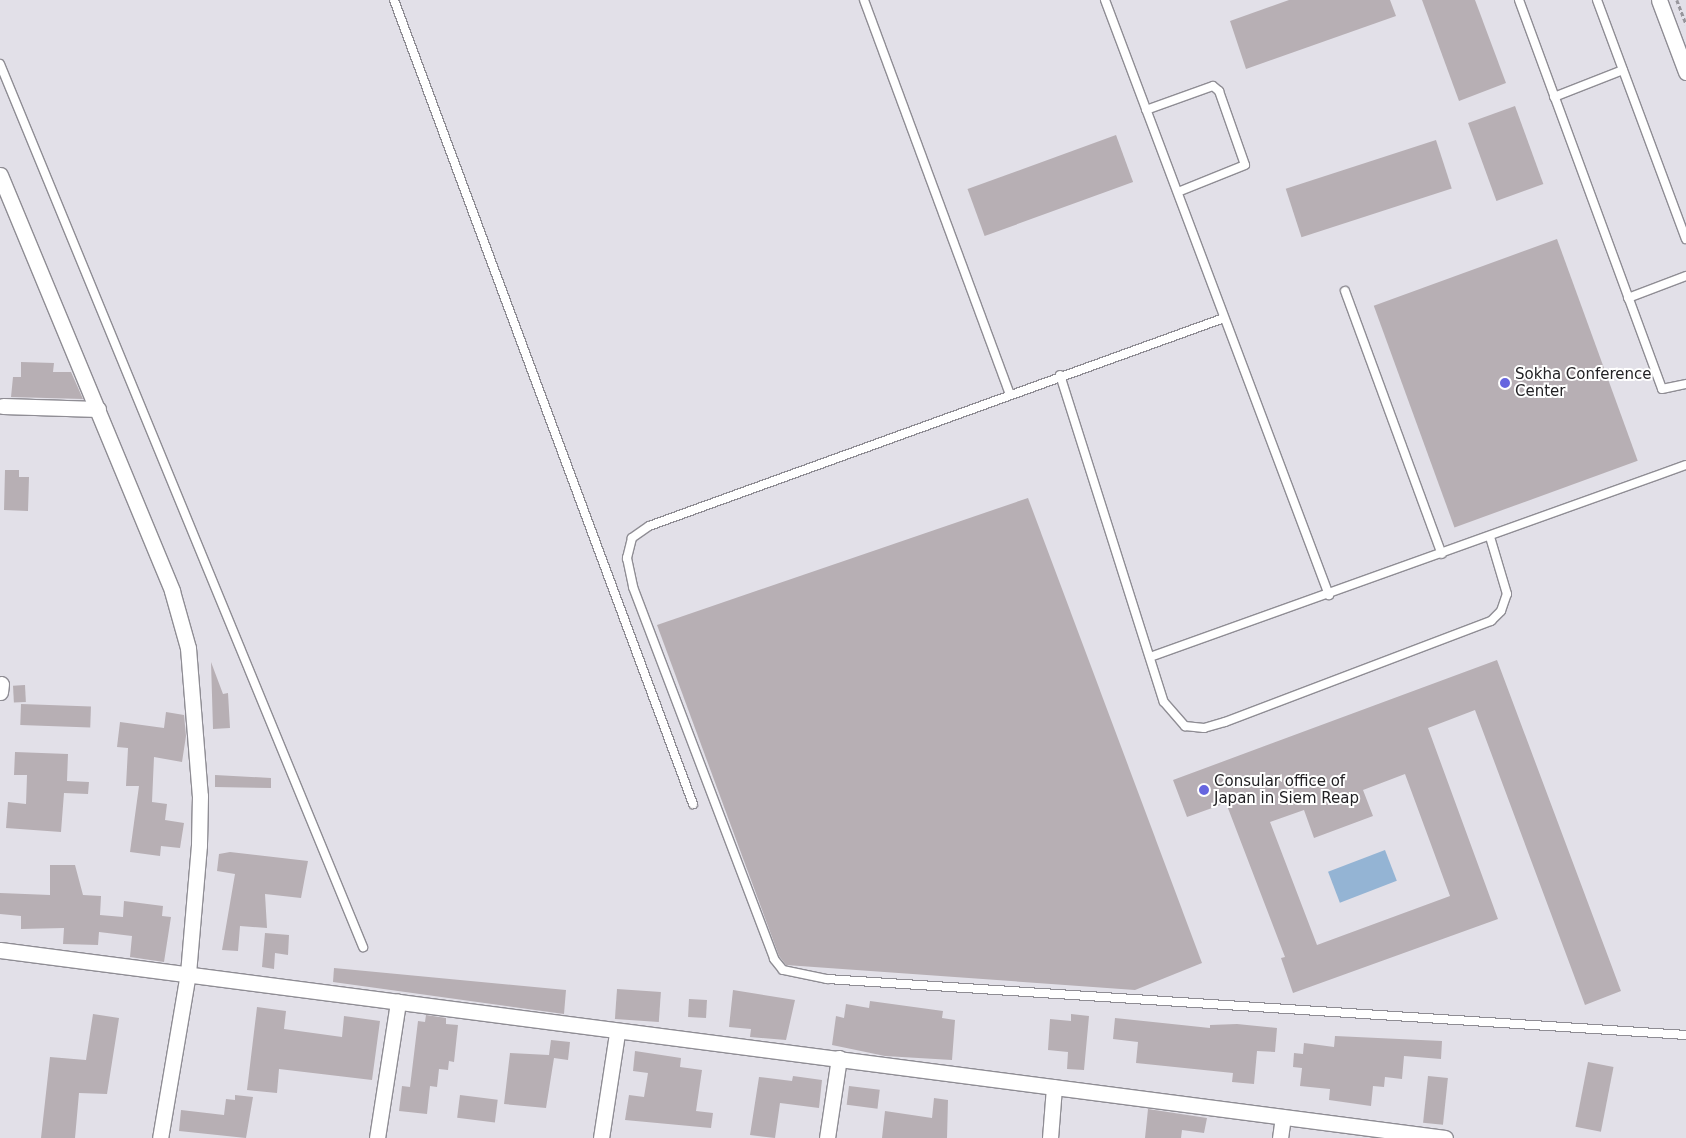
<!DOCTYPE html>
<html>
<head>
<meta charset="utf-8">
<style>
  body { margin:0 }
  #map { position:relative; width:1686px; height:1138px; overflow:hidden; background:#e2e0e8; font-family:"DejaVu Sans",sans-serif }
  div>[style] { position:absolute }
  .water>* { inset:0; background:#94b4d4; transform-origin:0 0 }
  .building>* { inset:0; background:#b7afb4; transform-origin:0 0 }
  .path>* { height:2.5px; margin-top:-1.25px; transform-origin:0; background:repeating-linear-gradient(90deg,#97959b 0 4px,transparent 0 6.5px) }
  .roads { filter:drop-shadow(1px 0 #8f8d94) drop-shadow(-1px 0 #8f8d94) drop-shadow(0 1px #8f8d94) drop-shadow(0 -1px #8f8d94) }
  .service>* { height:8px; margin:-4px; padding:0 4px; transform-origin:4px; border-radius:4px; background:#fff }
  .minor>* { height:15px; margin:-7.5px; padding:0 7.5px; transform-origin:7.5px; border-radius:7.5px; background:#fff }
  .dots>* { width:14px; height:14px; translate:-50% -50%; box-sizing:border-box; border:2px solid #fff; border-radius:50% }
  span { translate:-50% -50%; white-space:nowrap; text-align:center; line-height:1.15; -webkit-text-stroke:4px #fff; paint-order:stroke }
  .poi-label { font-size:15px; color:#222124 }
  .left { translate:0 -50%; text-align:left }
</style>
</head>
<body>
<div id="map">
  <div class="water">
    <i style="left:1385px;top:850px;width:33px;height:61px;rotate:69deg"></i>
  </div>
  <div class="building">
    <i style="clip-path:polygon(1289px 0,1390px 0,1396px 16px,1246px 69px,1230px 21px)"></i>
    <i style="clip-path:polygon(1422px 0,1475px 0,1506px 83px,1459px 101px)"></i>
    <i style="left:1515px;top:106px;width:83px;height:50px;rotate:70deg"></i>
    <i style="left:1116px;top:135px;width:50px;height:158px;rotate:70deg"></i>
    <i style="left:1436px;top:140px;width:51px;height:158px;rotate:72deg"></i>
    <i style="left:1557px;top:239px;width:236px;height:195px;rotate:70deg"></i>
    <i style="clip-path:polygon(21px 362px,54px 363px,53px 372px,71px 372px,83px 399px,11px 397px,13px 377px,21px 377px)"></i>
    <i style="clip-path:polygon(5px 470px,19px 470px,19px 477px,29px 477px,28px 511px,4px 510px)"></i>
    <i style="clip-path:polygon(1028px 498px,1202px 963px,1135px 990px,786px 965px,779px 956px,657px 625px)"></i>
    <i style="clip-path:polygon(evenodd,1497px 660px,1621px 991px,1585px 1005px,1475px 710px,1428px 728px,1498px 919px,1293px 993px,1281px 958px,1285px 957px,1226px 803px,1187px 817px,1173px 780px,1497px 660px,1405px 774px,1450px 896px,1317px 945px,1270px 822px,1304px 810px,1314px 838px,1373px 816px,1363px 790px,1405px 774px)"></i>
    <i style="clip-path:polygon(211px 662px,223px 694px,228px 693px,230px 728px,213px 729px)"></i>
    <i style="left:25px;top:685px;width:17px;height:12px;rotate:87deg"></i>
    <i style="left:21px;top:704px;width:70px;height:21px;rotate:2deg"></i>
    <i style="clip-path:polygon(166px 712px,184px 715px,186px 736px,182px 762px,154px 757px,152px 802px,167px 804px,165px 820px,184px 823px,180px 848px,161px 846px,160px 856px,130px 852px,139px 786px,126px 786px,128px 748px,117px 747px,120px 722px,164px 728px)"></i>
    <i style="clip-path:polygon(15px 752px,68px 754px,67px 781px,89px 782px,88px 794px,64px 793px,61px 832px,6px 828px,8px 802px,26px 804px,27px 775px,14px 775px)"></i>
    <i style="clip-path:polygon(215px 775px,271px 778px,271px 788px,215px 787px)"></i>
    <i style="clip-path:polygon(230px 852px,308px 861px,301px 898px,265px 894px,267px 928px,240px 926px,238px 951px,222px 950px,235px 874px,217px 871px,219px 854px)"></i>
    <i style="clip-path:polygon(50px 865px,75px 865px,83px 895px,101px 896px,100px 915px,123px 917px,124px 901px,163px 906px,162px 916px,171px 917px,164px 962px,130px 957px,132px 936px,99px 932px,98px 945px,63px 944px,64px 928px,21px 929px,21px 916px,0 914px,0 893px,50px 895px)"></i>
    <i style="clip-path:polygon(265px 933px,289px 935px,288px 955px,275px 953px,274px 969px,262px 967px)"></i>
    <i style="clip-path:polygon(334px 968px,566px 990px,564px 1014px,333px 982px)"></i>
    <i style="left:617px;top:989px;width:44px;height:30px;rotate:4deg"></i>
    <i style="clip-path:polygon(733px 990px,795px 1000px,786px 1040px,750px 1037px,751px 1029px,729px 1027px)"></i>
    <i style="left:689px;top:999px;width:18px;height:18px;rotate:3deg"></i>
    <i style="clip-path:polygon(870px 1001px,943px 1011px,942px 1018px,955px 1020px,952px 1060px,885px 1056px,832px 1045px,836px 1016px,844px 1018px,846px 1004px,869px 1008px)"></i>
    <i style="clip-path:polygon(257px 1007px,286px 1011px,284px 1029px,342px 1037px,344px 1016px,380px 1021px,372px 1080px,279px 1069px,277px 1093px,247px 1090px)"></i>
    <i style="clip-path:polygon(93px 1014px,119px 1018px,107px 1094px,79px 1093px,75px 1138px,41px 1138px,50px 1057px,86px 1060px)"></i>
    <i style="clip-path:polygon(1071px 1014px,1089px 1016px,1084px 1070px,1067px 1069px,1068px 1052px,1048px 1050px,1050px 1019px,1071px 1021px)"></i>
    <i style="clip-path:polygon(426px 1015px,446px 1018px,446px 1024px,458px 1025px,454px 1062px,449px 1061px,448px 1070px,439px 1069px,437px 1087px,430px 1086px,427px 1114px,399px 1111px,402px 1086px,410px 1087px,418px 1021px,425px 1022px)"></i>
    <i style="clip-path:polygon(1115px 1018px,1210px 1028px,1210px 1025px,1237px 1024px,1277px 1028px,1275px 1052px,1257px 1051px,1254px 1084px,1232px 1082px,1233px 1073px,1136px 1063px,1138px 1042px,1113px 1039px)"></i>
    <i style="clip-path:polygon(1335px 1036px,1442px 1041px,1441px 1059px,1404px 1056px,1402px 1079px,1385px 1077px,1384px 1087px,1373px 1086px,1371px 1106px,1329px 1100px,1330px 1089px,1300px 1086px,1302px 1068px,1293px 1067px,1294px 1053px,1303px 1054px,1304px 1043px,1334px 1047px)"></i>
    <i style="clip-path:polygon(551px 1040px,570px 1042px,568px 1060px,554px 1058px,546px 1108px,504px 1104px,510px 1053px,549px 1055px)"></i>
    <i style="clip-path:polygon(635px 1051px,681px 1058px,680px 1067px,702px 1070px,696px 1111px,713px 1113px,711px 1128px,625px 1120px,629px 1095px,644px 1097px,648px 1073px,633px 1071px)"></i>
    <i style="left:1588px;top:1062px;width:26px;height:66px;rotate:11deg"></i>
    <i style="clip-path:polygon(793px 1076px,822px 1080px,819px 1108px,780px 1103px,775px 1138px,750px 1135px,759px 1077px,792px 1081px)"></i>
    <i style="left:1428px;top:1076px;width:20px;height:47px;rotate:6deg"></i>
    <i style="left:849px;top:1086px;width:31px;height:19px;rotate:7deg"></i>
    <i style="clip-path:polygon(235px 1095px,253px 1097px,246px 1138px,179px 1131px,181px 1110px,224px 1115px,226px 1099px,235px 1100px)"></i>
    <i style="left:460px;top:1095px;width:38px;height:23px;rotate:7deg"></i>
    <i style="clip-path:polygon(934px 1098px,948px 1100px,947px 1138px,882px 1138px,885px 1111px,932px 1118px)"></i>
    <i style="clip-path:polygon(1148px 1109px,1207px 1118px,1204px 1133px,1182px 1130px,1181px 1138px,1145px 1138px)"></i>
  </div>
  <div class="path">
    <i style="left:1677px;top:0;width:26px;rotate:69deg"></i>
  </div>
  <div class="roads">
    <div class="service">
      <i style="left:394px;top:0;width:858px;rotate:69.6deg"></i>
      <i style="left:864px;top:0;width:420px;rotate:69.7deg"></i>
      <i style="left:1105px;top:0;width:636px;rotate:69.37deg"></i>
      <i style="left:1519px;top:0;width:414px;rotate:69.8deg"></i>
      <i style="left:1662px;top:389px;width:25px;rotate:-12deg"></i>
      <i style="left:1597px;top:0;width:255px;rotate:69.6deg"></i>
      <i style="left:0;top:64px;width:955px;rotate:67.65deg"></i>
      <i style="left:1554px;top:97px;width:74px;rotate:-21.4deg"></i>
      <i style="left:1146px;top:110px;width:71px;rotate:-19.7deg"></i>
      <i style="left:1213px;top:86px;width:8px;rotate:40deg"></i>
      <i style="left:1219px;top:91px;width:78px;rotate:70.6deg"></i>
      <i style="left:1245px;top:165px;width:72px;rotate:158.1deg"></i>
      <i style="left:1345px;top:291px;width:280px;rotate:69.8deg"></i>
      <i style="left:1628px;top:298px;width:62px;rotate:-20.8deg"></i>
      <i style="left:1224px;top:318px;width:611px;rotate:160.11deg"></i>
      <i style="left:649px;top:526px;width:21px;rotate:145deg"></i>
      <i style="left:632px;top:538px;width:21px;rotate:104deg"></i>
      <i style="left:627px;top:558px;width:30px;rotate:78deg"></i>
      <i style="left:633px;top:587px;width:398px;rotate:69.2deg"></i>
      <i style="left:774px;top:959px;width:14px;rotate:51deg"></i>
      <i style="left:783px;top:970px;width:45px;rotate:11.6deg"></i>
      <i style="left:827px;top:979px;width:861px;rotate:3.73deg"></i>
      <i style="left:1060px;top:375px;width:343px;rotate:72.4deg"></i>
      <i style="left:1164px;top:702px;width:32px;rotate:49deg"></i>
      <i style="left:1185px;top:726px;width:19px;rotate:6deg"></i>
      <i style="left:1204px;top:728px;width:22px;rotate:-16deg"></i>
      <i style="left:1225px;top:722px;width:285px;rotate:-20.8deg"></i>
      <i style="left:1491px;top:621px;width:14px;rotate:-45deg"></i>
      <i style="left:1501px;top:611px;width:18px;rotate:-71deg"></i>
      <i style="left:1507px;top:594px;width:59px;rotate:-106.6deg"></i>
      <i style="left:1150px;top:657px;width:569px;rotate:-19.71deg"></i>
    </div>
    <div class="minor">
      <i style="left:1659px;top:0;width:77px;rotate:69.4deg"></i>
      <i style="left:0;top:175px;width:450px;rotate:67.5deg"></i>
      <i style="left:172px;top:591px;width:59px;rotate:74.3deg"></i>
      <i style="left:188px;top:648px;width:148px;rotate:85.4deg"></i>
      <i style="left:200px;top:796px;width:49px;rotate:91.2deg"></i>
      <i style="left:199px;top:845px;width:128px;rotate:94.9deg"></i>
      <i style="left:188px;top:973px;width:167px;rotate:99.6deg"></i>
      <i style="left:3px;top:406px;width:95px;rotate:1.8deg"></i>
      <i style="left:0;top:692px;width:8px;rotate:-83deg"></i>
      <i style="left:0;top:950px;width:1457px;rotate:7.41deg"></i>
      <i style="left:377px;top:1138px;width:138px;rotate:-81.2deg"></i>
      <i style="left:601px;top:1138px;width:106px;rotate:-81.3deg"></i>
      <i style="left:827px;top:1138px;width:81px;rotate:-81.5deg"></i>
      <i style="left:1050px;top:1138px;width:51px;rotate:-85.5deg"></i>
      <i style="left:1280px;top:1138px;width:21px;rotate:-82deg"></i>
    </div>
  </div>
  <div class="dots">
    <i style="left:1505px;top:383px;background:#6665df"></i>
    <i style="left:1204px;top:790px;background:#6665df"></i>
  </div>
  <div class="poi-label">
    <span class="left" style="left:1515px;top:383px">Sokha Conference<br>Center</span>
    <span class="left" style="left:1214px;top:790px">Consular office of<br>Japan in Siem Reap</span>
  </div>
</div>
</body>
</html>
